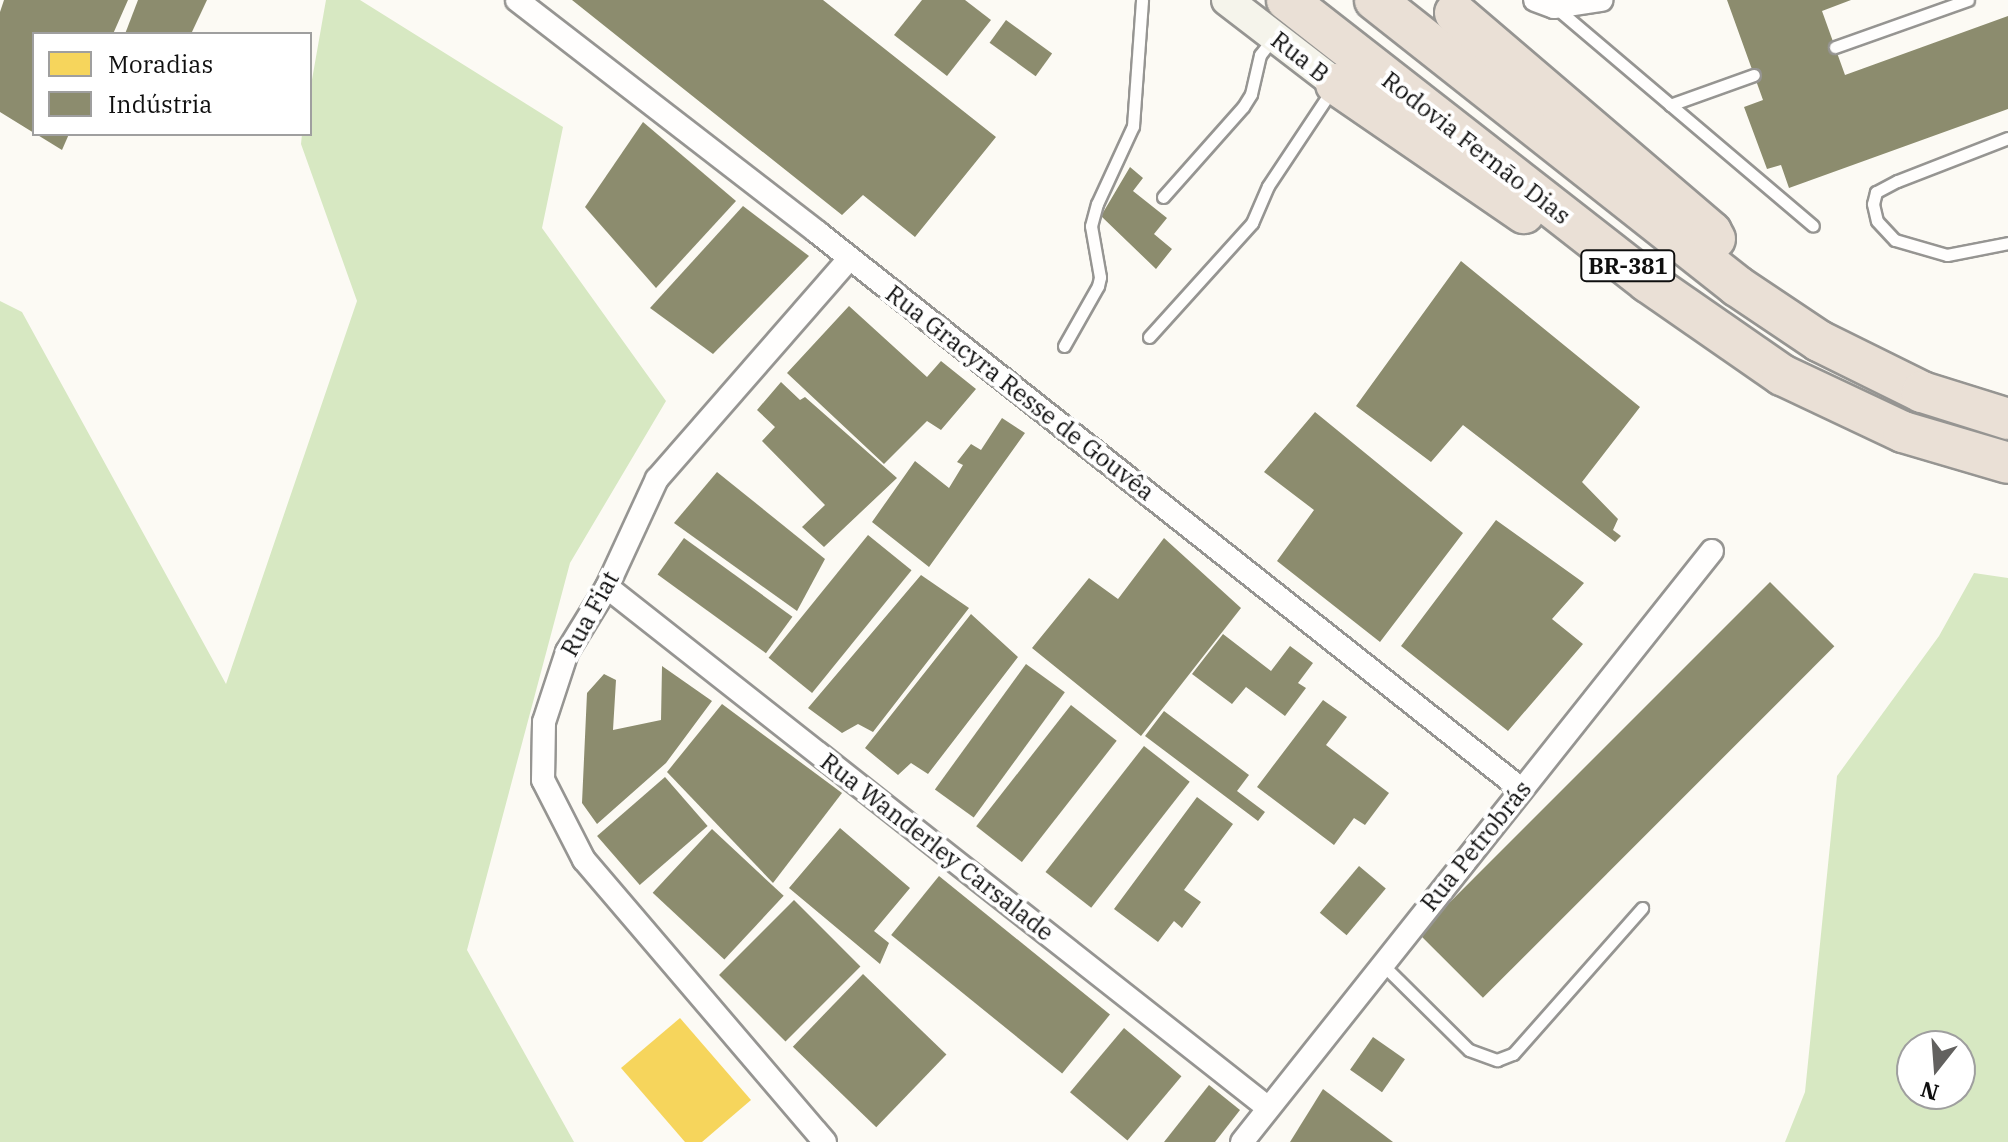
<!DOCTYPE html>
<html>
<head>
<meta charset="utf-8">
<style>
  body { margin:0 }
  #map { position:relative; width:2008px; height:1142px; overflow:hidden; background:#fcfaf4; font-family:"IBM Plex Serif",serif }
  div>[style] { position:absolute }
  .forest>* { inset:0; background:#d7e8c2 }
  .homes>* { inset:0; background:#f6d55c }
  .industry>* { inset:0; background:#8c8c6e; transform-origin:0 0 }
  .roads { filter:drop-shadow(2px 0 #969592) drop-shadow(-2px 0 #969592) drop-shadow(0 2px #969592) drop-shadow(0 -2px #969592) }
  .lane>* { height:11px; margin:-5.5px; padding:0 5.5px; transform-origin:5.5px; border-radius:5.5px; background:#fffefd }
  .street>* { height:22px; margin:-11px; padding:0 11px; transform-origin:11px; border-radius:11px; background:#fffefd }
  .secondary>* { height:30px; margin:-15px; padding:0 15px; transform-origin:15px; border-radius:15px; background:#f5f4eb }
  .highway>* { height:40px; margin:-20px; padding:0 20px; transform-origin:20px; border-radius:20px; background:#eae0d6 }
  span { translate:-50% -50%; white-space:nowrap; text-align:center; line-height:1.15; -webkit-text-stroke:8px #fff; paint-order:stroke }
  .shield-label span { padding:2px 6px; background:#fff; border:2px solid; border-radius:6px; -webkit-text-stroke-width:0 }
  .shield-label { font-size:22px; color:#0f0f0f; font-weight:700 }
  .street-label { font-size:24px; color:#0f0f0f }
  .legend { position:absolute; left:32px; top:32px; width:280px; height:104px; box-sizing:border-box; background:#fff; border:2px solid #9f9f9f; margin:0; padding:10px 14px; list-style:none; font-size:24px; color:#0f0f0f }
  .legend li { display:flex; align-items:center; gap:16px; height:40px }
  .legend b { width:40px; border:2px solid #9f9f9f }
  .north { position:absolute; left:1896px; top:1030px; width:80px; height:80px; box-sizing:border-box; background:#fff; border:2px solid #9f9f9f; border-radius:50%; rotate:197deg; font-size:22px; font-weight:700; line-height:32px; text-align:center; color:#0f0f0f }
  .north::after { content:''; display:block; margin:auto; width:28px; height:36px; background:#62615f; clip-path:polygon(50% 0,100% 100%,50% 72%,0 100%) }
</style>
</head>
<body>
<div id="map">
  <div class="forest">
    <i style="clip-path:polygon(326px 0,360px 0,563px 127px,542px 228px,666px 401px,570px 563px,467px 950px,574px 1142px,0 1142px,0 301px,22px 312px,226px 684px,357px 301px,301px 144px,302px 134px,310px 134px,310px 91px)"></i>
    <i style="clip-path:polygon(evenodd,1974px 573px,2008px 578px,2008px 1142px,1785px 1142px,1805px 1092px,1837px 776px,1939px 636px,1974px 573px,1912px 1046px,1960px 1046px,1960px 1094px,1912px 1094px,1912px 1046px)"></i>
  </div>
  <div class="homes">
    <i style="clip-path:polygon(680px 1018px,751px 1100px,702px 1142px,685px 1142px,621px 1068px)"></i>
  </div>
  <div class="industry">
    <i style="clip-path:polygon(4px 0,128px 0,113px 34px,34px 34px,34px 133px,0 112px,0 12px)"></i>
    <i style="clip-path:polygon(138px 0,207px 0,191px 34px,125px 34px)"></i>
    <i style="clip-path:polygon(572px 0,823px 0,996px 137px,915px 237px,863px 195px,842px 215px)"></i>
    <i style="clip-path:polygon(922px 0,965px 0,991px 20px,947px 76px,894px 35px)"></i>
    <i style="clip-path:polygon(1727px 0,1851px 0,1822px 11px,1845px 75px,2008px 16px,2008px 109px,1789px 188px,1781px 165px,1767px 169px,1744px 107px,1763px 100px)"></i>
    <i style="left:1006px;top:20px;width:57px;height:28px;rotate:36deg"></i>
    <i style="clip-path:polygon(643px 122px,736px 201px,656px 288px,585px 207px)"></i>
    <i style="clip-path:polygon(36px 134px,69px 134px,62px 150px)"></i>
    <i style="clip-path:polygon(1130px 167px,1143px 178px,1133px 191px,1167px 218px,1154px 234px,1172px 249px,1156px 269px,1101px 216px)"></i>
    <i style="clip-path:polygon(743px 206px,809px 256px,713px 354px,650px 308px)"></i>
    <i style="clip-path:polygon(1461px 261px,1640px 407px,1582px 482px,1618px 519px,1613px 530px,1621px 536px,1615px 542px,1463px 425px,1431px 462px,1356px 406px)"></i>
    <i style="clip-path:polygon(849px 306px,927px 377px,941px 361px,976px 389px,941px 430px,927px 421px,884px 464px,787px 373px)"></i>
    <i style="clip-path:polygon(781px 382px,800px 400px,805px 397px,897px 478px,824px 547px,802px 527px,825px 505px,762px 441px,775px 427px,757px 410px)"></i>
    <i style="clip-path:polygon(1315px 412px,1463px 533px,1380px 642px,1277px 561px,1314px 510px,1264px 472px)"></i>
    <i style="clip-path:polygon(1002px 418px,1025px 433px,929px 567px,872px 522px,915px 461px,949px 488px,963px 465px,957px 462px,971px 444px,981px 450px)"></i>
    <i style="clip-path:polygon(717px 472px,825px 559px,797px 611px,674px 523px)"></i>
    <i style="clip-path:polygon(1496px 520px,1584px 583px,1552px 619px,1583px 644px,1508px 731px,1401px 646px)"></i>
    <i style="left:868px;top:535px;width:56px;height:158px;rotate:39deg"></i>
    <i style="left:684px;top:538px;width:134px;height:45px;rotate:36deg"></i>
    <i style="clip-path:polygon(1164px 538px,1241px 608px,1141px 736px,1032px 648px,1089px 578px,1118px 599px)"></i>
    <i style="clip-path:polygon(921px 575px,969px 608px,873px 732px,858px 724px,842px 733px,808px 708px)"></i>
    <i style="left:1770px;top:582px;width:91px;height:497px;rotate:45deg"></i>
    <i style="clip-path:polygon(971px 614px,1018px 657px,928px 774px,911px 763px,898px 775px,865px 748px)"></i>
    <i style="clip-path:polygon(1223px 634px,1271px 671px,1290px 646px,1313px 663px,1298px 683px,1306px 688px,1285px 716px,1246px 687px,1232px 704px,1192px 674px)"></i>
    <i style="left:1026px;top:664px;width:48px;height:155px;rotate:36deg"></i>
    <i style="clip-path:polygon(662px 666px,712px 701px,666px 763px,597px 824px,582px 803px,587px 693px,604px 674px,616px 680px,613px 730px,661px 720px)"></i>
    <i style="clip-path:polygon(1323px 700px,1347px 717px,1326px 745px,1389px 793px,1365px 825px,1354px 818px,1334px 845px,1257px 787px)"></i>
    <i style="clip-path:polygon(722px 704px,842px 793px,773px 883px,667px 772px)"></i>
    <i style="left:1071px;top:705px;width:58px;height:154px;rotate:38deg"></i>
    <i style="clip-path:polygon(1164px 711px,1249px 775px,1237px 791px,1265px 812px,1258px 821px,1145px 736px)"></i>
    <i style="left:1144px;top:746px;width:58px;height:160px;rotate:38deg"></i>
    <i style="left:665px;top:777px;width:65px;height:90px;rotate:49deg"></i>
    <i style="clip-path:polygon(1197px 797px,1233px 824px,1184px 890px,1201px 902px,1182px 928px,1174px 921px,1158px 942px,1114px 909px)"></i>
    <i style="clip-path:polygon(840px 828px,910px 888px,874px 931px,889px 943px,880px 964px,789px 888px)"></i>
    <i style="left:712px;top:829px;width:98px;height:87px;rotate:43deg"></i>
    <i style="left:1359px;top:866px;width:35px;height:61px;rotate:40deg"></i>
    <i style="left:939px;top:876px;width:220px;height:76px;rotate:39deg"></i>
    <i style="left:794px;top:900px;width:94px;height:106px;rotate:45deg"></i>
    <i style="left:863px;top:974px;width:116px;height:101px;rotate:44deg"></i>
    <i style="left:1124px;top:1028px;width:75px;height:84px;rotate:40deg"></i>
    <i style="left:1373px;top:1037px;width:39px;height:40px;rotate:35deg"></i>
    <i style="clip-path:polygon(1209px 1085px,1240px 1110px,1215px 1142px,1164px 1142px)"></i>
    <i style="clip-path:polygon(1323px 1089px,1393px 1142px,1290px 1142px)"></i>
  </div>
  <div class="roads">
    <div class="lane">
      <i style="left:1555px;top:7px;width:338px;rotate:40.3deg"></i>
      <i style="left:1835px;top:47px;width:141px;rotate:-19.5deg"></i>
      <i style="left:1670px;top:105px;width:89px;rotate:-19.7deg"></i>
      <i style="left:2008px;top:138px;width:119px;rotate:158.8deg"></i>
      <i style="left:1897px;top:181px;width:24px;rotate:152deg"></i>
      <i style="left:1876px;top:192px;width:12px;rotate:104deg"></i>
      <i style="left:1873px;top:204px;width:17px;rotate:77deg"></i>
      <i style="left:1877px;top:221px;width:26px;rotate:47deg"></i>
      <i style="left:1895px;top:240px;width:54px;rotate:16.1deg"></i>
      <i style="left:1947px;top:255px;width:62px;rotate:-11.1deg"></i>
      <i style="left:1163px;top:197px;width:120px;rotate:-48.4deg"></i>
      <i style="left:1243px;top:107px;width:15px;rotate:-58deg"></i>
      <i style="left:1251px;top:94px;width:40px;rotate:-77deg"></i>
      <i style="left:1260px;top:55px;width:23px;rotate:-52deg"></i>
      <i style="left:1149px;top:337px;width:154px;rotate:-47.9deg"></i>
      <i style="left:1252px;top:223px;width:40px;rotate:-66.6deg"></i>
      <i style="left:1268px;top:186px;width:118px;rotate:-56.4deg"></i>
      <i style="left:1064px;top:346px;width:69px;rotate:-60.5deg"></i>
      <i style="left:1098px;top:286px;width:9px;rotate:-77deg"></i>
      <i style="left:1100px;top:277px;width:52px;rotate:-100deg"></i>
      <i style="left:1091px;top:226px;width:23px;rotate:-75deg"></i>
      <i style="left:1097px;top:204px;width:86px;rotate:-65.2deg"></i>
      <i style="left:1133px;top:126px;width:126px;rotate:-85.9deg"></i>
      <i style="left:1382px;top:964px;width:122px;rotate:44.7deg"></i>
      <i style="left:1469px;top:1050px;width:30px;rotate:20deg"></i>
      <i style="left:1497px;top:1060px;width:17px;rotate:-21deg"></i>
      <i style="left:1513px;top:1054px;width:195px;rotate:-48.5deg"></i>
    </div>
    <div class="street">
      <i style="left:517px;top:0;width:379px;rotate:37.7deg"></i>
      <i style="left:817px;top:232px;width:898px;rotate:38.35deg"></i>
      <i style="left:1535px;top:0;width:20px;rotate:20deg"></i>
      <i style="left:1554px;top:7px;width:48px;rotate:-8.5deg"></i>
      <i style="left:607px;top:587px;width:840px;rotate:38.23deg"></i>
      <i style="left:825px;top:1142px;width:371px;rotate:-130.5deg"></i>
      <i style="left:584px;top:860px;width:90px;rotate:-117.1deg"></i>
      <i style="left:543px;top:780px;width:58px;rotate:-89deg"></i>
      <i style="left:544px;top:722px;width:74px;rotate:-71.8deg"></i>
      <i style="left:567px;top:652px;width:76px;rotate:-58.4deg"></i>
      <i style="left:607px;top:587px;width:119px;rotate:-65.2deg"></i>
      <i style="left:657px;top:479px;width:293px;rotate:-48.9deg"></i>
      <i style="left:1242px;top:1142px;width:755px;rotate:-51.51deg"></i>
    </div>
    <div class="secondary">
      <i style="left:1227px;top:0;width:138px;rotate:37.6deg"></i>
    </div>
    <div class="highway">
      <i style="left:1287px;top:0;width:458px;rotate:38deg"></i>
      <i style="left:1648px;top:282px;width:163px;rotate:34.8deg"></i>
      <i style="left:1782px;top:375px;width:134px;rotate:25.2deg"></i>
      <i style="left:1903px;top:432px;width:109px;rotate:16.4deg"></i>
      <i style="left:1375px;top:0;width:461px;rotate:38.3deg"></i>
      <i style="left:1737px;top:286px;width:99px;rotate:33.9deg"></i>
      <i style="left:1819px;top:341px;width:115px;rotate:26.3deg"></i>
      <i style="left:1922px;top:392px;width:90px;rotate:17.4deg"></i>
      <i style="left:1455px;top:13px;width:337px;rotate:40.5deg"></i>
      <i style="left:1711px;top:232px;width:8px;rotate:60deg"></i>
      <i style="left:1336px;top:84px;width:228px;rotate:34.5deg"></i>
    </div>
  </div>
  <div class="shield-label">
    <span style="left:1628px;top:266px">BR-381</span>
  </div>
  <div class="street-label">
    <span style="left:1300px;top:57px;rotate:38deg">Rua B</span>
    <span style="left:1476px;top:148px;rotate:38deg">Rodovia Fernão Dias</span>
    <span style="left:1020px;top:393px;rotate:38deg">Rua Gracyra Resse de Gouvêa</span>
    <span style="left:590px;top:614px;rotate:-61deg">Rua Fiat</span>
    <span style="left:1476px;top:846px;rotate:-51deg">Rua Petrobrás</span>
    <span style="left:937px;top:847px;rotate:38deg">Rua Wanderley Carsalade</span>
  </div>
  <ul class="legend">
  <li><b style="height:22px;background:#f6d55c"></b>Moradias</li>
  <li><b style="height:22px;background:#8c8c6e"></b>Indústria</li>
  </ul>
  <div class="north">N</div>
</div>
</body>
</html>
